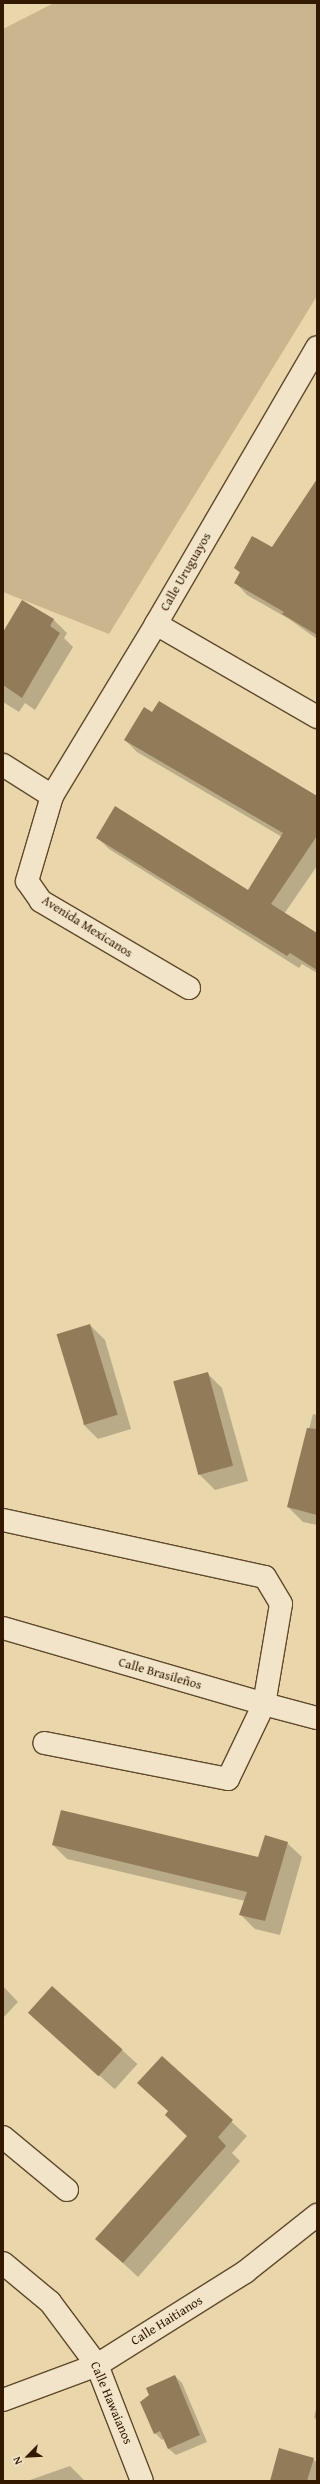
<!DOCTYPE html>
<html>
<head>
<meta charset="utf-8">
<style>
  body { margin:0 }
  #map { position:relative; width:320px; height:2484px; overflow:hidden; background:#e9d6ab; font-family:"Gentium Book Plus",serif }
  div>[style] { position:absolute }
  .green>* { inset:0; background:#cab68e }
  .shadow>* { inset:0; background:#0003; transform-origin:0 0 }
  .building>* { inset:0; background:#927b59; transform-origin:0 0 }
  .roads { filter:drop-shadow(1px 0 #60482b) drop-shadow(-1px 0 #60482b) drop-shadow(0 1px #60482b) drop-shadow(0 -1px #60482b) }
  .minor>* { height:22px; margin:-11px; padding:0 11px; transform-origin:11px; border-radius:11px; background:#f1e4c8 }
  span { translate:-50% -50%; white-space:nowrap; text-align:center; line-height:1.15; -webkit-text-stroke:3px #f1e4c8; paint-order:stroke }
  .street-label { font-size:13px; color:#331900 }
  .frame { position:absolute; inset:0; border:4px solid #331900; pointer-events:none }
  .north { position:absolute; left:8px; top:2436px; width:40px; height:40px; -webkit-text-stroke:3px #f1e4c8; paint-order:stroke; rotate:246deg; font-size:11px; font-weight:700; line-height:16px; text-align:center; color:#331900 }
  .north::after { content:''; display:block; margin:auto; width:14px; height:18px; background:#331900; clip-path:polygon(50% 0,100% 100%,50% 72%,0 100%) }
</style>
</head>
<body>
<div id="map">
  <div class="green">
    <i style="clip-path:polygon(54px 3px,317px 3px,317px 296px,109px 634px,3px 592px,3px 29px)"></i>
  </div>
  <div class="shadow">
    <i style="clip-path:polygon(317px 481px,317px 639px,289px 619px,247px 595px,235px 582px,240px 573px,235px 568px,273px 549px)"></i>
    <i style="clip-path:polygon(53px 619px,67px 633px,64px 638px,73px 647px,35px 710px,25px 703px,19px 712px,3px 702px,3px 634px)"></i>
    <i style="clip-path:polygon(159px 703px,317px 796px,317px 866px,284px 914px,317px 934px,317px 973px,302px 964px,299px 968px,109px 849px,97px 837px,248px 892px,282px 837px,137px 752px,125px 740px,153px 713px)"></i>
    <i style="clip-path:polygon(90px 1325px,105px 1340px,131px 1429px,98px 1439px,83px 1424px)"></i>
    <i style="clip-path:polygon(207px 1373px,222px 1388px,248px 1481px,215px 1490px,200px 1475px,174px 1382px)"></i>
    <i style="clip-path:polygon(313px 1414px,317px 1415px,317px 1525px,303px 1522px,288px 1507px)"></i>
    <i style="clip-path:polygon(287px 1843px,302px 1857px,280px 1935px,255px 1929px,241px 1915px,245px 1901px,67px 1859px,53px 1845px,258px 1858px)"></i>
    <i style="clip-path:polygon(3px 1986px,18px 2002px,3px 2018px)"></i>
    <i style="left:52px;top:1987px;width:115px;height:34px;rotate:42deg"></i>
    <i style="clip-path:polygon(162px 2058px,247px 2136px,232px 2153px,240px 2161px,138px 2277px,97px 2239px,188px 2137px,166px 2115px,169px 2112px)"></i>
    <i style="clip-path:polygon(175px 2376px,182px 2383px,207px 2442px,176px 2455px,169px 2449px,164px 2439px,162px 2440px,155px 2433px)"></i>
    <i style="clip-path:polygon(317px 2405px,317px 2421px,314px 2417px)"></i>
    <i style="clip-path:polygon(313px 2459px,317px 2463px,317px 2481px,271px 2481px)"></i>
    <i style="clip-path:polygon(70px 2466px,85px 2481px,27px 2481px)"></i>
  </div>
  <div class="building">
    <i style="clip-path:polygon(317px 479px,317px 635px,282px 614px,284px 612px,234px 583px,240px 572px,234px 568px,252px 536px,272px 547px)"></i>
    <i style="clip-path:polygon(22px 600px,54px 619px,50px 626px,60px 633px,22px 698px,3px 685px,3px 632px)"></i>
    <i style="clip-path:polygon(159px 701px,317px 796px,317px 836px,271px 904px,317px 933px,317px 970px,290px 953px,287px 956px,96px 838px,115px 806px,248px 890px,283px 833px,124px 740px,144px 707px,152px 712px)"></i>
    <i style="left:90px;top:1324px;width:95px;height:35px;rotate:73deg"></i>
    <i style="left:208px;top:1372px;width:97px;height:36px;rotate:75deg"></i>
    <i style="clip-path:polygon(307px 1428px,317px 1429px,317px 1515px,287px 1507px)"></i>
    <i style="clip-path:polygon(61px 1810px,258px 1857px,265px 1835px,288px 1842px,265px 1921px,239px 1915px,247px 1892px,52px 1845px)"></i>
    <i style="left:52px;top:1986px;width:95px;height:36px;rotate:42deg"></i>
    <i style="clip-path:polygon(162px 2056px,233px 2120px,218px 2137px,226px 2146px,123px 2263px,95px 2239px,187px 2136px,165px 2115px,168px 2111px,137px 2083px)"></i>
    <i style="clip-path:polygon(175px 2375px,200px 2435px,168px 2449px,160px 2431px,154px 2434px,140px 2402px,149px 2395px,146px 2388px)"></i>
    <i style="clip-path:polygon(279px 2448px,314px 2458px,307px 2481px,270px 2481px)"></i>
  </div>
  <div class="roads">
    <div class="minor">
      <i style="left:156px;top:624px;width:186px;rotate:30deg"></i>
      <i style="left:3px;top:765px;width:58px;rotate:32.3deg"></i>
      <i style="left:189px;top:988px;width:172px;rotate:-149.6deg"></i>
      <i style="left:41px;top:901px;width:24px;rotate:-125deg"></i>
      <i style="left:27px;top:881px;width:89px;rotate:-73.6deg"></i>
      <i style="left:52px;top:796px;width:201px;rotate:-58.8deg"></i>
      <i style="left:156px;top:624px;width:320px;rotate:-59.8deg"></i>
      <i style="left:3px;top:1520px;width:268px;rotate:12.3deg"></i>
      <i style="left:265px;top:1577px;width:31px;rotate:59deg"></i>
      <i style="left:281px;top:1604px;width:101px;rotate:99.6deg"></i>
      <i style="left:264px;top:1704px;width:83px;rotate:115.6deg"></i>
      <i style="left:228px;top:1779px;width:187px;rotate:-168.9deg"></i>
      <i style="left:3px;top:1628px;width:272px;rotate:16.2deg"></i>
      <i style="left:264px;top:1704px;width:55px;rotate:14.8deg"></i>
      <i style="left:3px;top:2137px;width:83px;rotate:39.6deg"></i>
      <i style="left:3px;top:2263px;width:61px;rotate:39.7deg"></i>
      <i style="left:50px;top:2302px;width:79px;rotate:53.3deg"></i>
      <i style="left:97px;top:2365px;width:124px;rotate:68.8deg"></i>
      <i style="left:3px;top:2400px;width:100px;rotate:-20.4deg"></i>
      <i style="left:97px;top:2365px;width:175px;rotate:-32.1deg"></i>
      <i style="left:245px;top:2272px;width:92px;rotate:-38.4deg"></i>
    </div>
  </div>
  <div class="street-label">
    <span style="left:186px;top:572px;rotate:-60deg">Calle Uruguayos</span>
    <span style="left:87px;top:927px;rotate:32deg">Avenida Mexicanos</span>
    <span style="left:160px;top:1674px;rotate:16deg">Calle Brasileños</span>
    <span style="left:167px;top:2321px;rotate:-32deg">Calle Haitianos</span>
    <span style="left:111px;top:2403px;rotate:67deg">Calle Hawaianos</span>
  </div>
  <div class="frame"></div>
  <div class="north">N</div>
</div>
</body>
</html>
